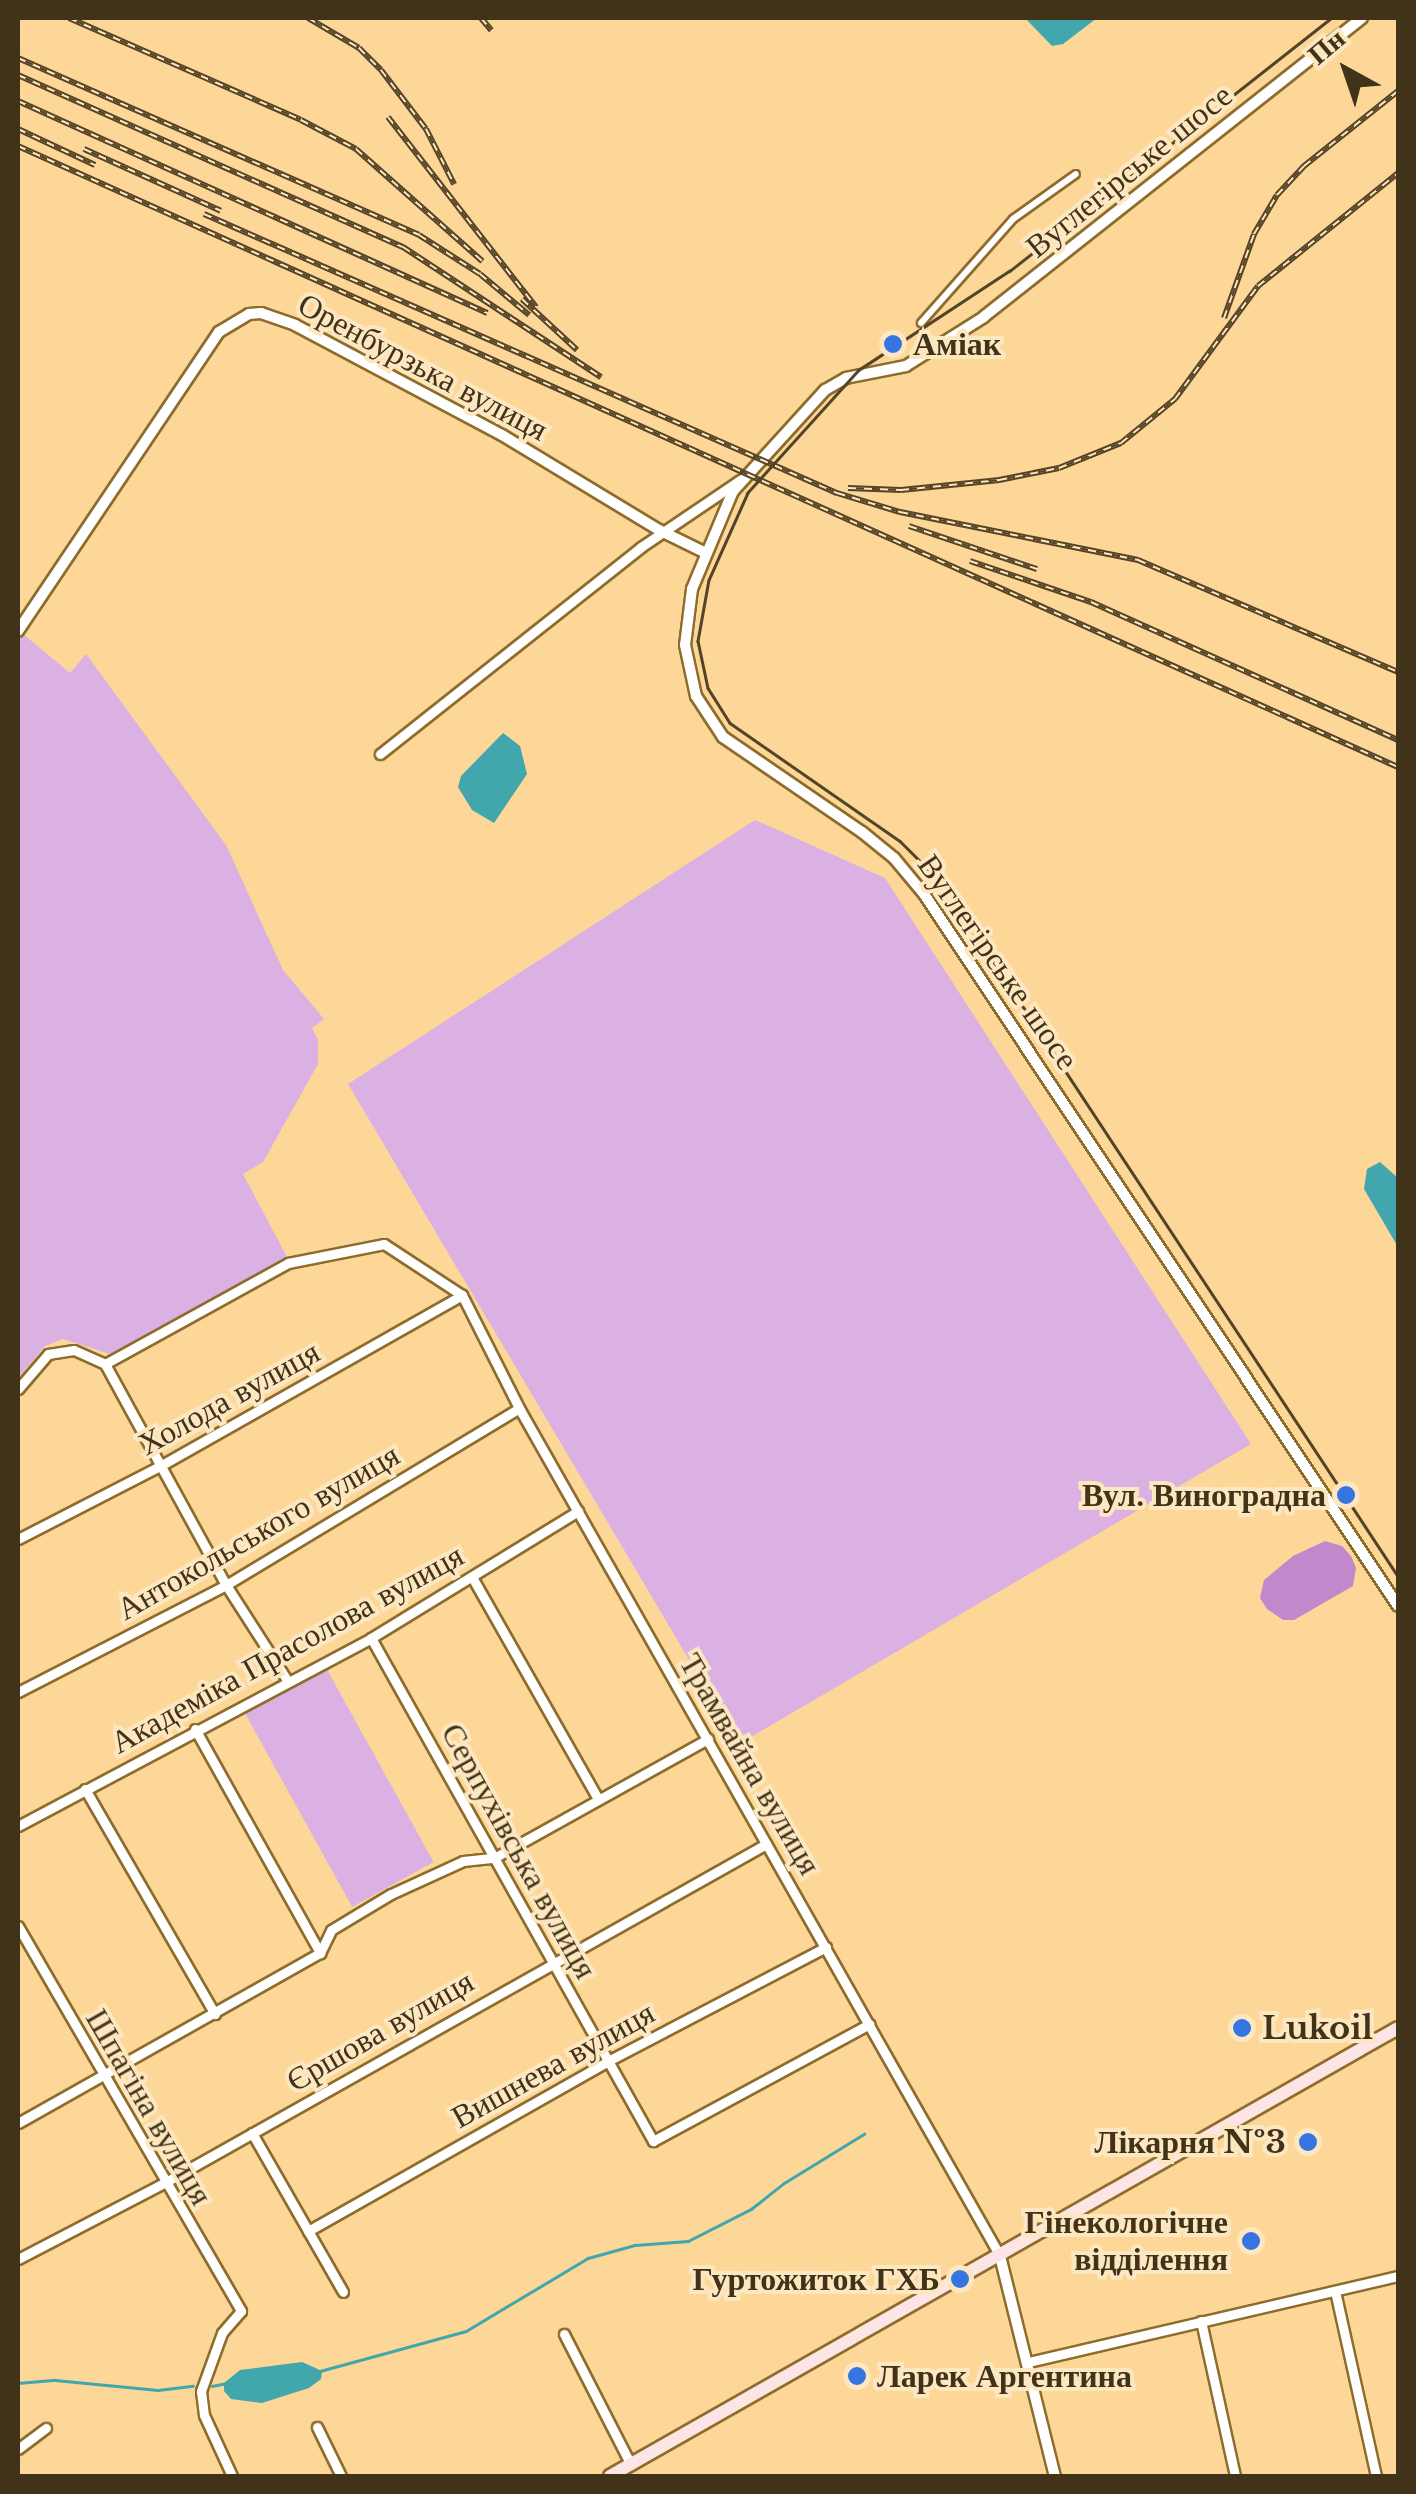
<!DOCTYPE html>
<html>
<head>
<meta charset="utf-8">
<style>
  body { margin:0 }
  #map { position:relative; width:1416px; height:2494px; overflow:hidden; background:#fcd797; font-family:"Libre Baskerville",serif }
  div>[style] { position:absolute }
  .green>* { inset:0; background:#dbb1e3; transform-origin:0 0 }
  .forest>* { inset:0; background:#c188cc }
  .water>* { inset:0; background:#42a6ad }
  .stream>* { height:2.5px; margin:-1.25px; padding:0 1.25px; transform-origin:1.25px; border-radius:1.25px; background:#42a6ad }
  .roads { filter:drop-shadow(2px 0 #8d6c2c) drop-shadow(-2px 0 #8d6c2c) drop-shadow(0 2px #8d6c2c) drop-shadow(0 -2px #8d6c2c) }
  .pedestrian>* { height:6px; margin:-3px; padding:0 3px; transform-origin:3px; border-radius:3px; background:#fff }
  .minor>* { height:9px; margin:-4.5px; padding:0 4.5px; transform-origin:4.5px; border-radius:4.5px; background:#fff }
  .tertiary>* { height:10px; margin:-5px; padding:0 5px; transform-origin:5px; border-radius:5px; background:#fff }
  .secondary>* { height:12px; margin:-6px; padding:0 6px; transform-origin:6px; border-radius:6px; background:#fce5e4 }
  .tram>* { height:2.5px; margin:-1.25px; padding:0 1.25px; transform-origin:1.25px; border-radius:1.25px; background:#544326 }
  .rail>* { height:6px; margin-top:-3px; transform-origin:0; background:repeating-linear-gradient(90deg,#fde7c1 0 8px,#544326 0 16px); box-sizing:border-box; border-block:2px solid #544326 }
  .dots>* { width:28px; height:28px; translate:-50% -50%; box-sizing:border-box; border:5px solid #fde7c1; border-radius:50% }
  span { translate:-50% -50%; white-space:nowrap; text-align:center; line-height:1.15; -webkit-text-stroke:8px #fde7c1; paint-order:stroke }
  .street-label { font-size:32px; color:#413319 }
  .poi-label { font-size:32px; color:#413319; font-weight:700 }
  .left { translate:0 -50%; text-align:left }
  .right { translate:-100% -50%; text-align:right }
  .frame { position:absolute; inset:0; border:20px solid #413319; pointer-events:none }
  .north { position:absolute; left:1296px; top:20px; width:100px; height:100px; -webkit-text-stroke:8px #fde7c1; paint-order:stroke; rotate:320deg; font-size:28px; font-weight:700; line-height:40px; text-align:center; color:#413319 }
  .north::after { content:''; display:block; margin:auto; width:35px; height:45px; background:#413319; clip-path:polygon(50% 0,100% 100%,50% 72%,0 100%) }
</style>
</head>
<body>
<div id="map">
  <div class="green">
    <i style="clip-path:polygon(23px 634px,70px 673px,86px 654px,226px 845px,283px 970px,324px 1019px,312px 1028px,318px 1040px,318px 1064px,263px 1162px,243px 1174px,287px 1257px,110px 1354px,63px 1339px,45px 1346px,18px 1378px,18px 643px)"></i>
    <i style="clip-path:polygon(755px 820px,885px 878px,1251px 1444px,739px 1744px,348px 1084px)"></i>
    <i style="left:325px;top:1666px;width:224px;height:93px;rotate:61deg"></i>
  </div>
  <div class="forest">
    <i style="clip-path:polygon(1325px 1541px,1342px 1546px,1351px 1556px,1356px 1568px,1353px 1586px,1294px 1620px,1283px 1620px,1267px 1609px,1260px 1598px,1264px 1580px,1293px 1556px)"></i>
  </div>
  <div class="water">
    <i style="clip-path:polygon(1025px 18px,1097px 18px,1063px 44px,1052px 46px)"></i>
    <i style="clip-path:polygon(503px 733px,520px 746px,527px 774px,494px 823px,472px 810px,458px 787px,461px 776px)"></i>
    <i style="clip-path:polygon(1380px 1162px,1398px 1178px,1398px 1247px,1364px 1189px,1367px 1169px)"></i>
    <i style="clip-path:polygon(302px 2362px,322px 2371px,321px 2379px,309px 2388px,262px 2403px,231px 2399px,224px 2391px,224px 2383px,240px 2370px)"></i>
  </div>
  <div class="stream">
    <i style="left:320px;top:2371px;width:151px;rotate:-15.3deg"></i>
    <i style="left:466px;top:2331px;width:142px;rotate:-30.9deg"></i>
    <i style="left:588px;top:2258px;width:49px;rotate:-15.5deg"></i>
    <i style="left:635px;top:2245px;width:53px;rotate:-4.3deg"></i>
    <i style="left:688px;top:2241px;width:71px;rotate:-26.9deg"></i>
    <i style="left:751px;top:2209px;width:42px;rotate:-38.2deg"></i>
    <i style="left:784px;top:2183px;width:94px;rotate:-31.5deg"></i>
    <i style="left:18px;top:2383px;width:37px;rotate:-5deg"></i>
    <i style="left:55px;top:2380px;width:103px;rotate:5.5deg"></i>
    <i style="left:158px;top:2390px;width:35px;rotate:-7deg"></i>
    <i style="left:212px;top:2386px;width:16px;rotate:-11deg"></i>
  </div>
  <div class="roads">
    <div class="pedestrian">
      <i style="left:921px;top:323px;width:139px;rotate:-48.5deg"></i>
      <i style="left:1013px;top:219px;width:77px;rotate:-35.5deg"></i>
    </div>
    <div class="minor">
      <i style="left:380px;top:754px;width:333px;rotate:-38.4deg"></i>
      <i style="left:641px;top:547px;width:120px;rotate:-34.1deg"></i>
      <i style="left:462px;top:1295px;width:127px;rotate:63.2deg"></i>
      <i style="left:519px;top:1408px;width:975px;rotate:60.44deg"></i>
      <i style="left:105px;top:1364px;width:252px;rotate:61.3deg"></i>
      <i style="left:226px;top:1585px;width:113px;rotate:57.3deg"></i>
      <i style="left:18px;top:1389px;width:46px;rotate:-49.4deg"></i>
      <i style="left:48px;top:1354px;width:26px;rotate:-9deg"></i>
      <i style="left:74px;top:1350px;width:34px;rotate:24deg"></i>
      <i style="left:105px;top:1364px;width:209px;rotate:-28.9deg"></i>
      <i style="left:288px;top:1263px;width:98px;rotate:-11.2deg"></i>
      <i style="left:384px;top:1244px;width:93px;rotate:33.2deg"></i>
      <i style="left:18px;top:1539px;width:160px;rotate:-27.2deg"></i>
      <i style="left:160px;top:1466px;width:347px;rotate:-29.5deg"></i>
      <i style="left:472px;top:1577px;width:255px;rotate:60.4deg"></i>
      <i style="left:371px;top:1638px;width:577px;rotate:60.72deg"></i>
      <i style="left:653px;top:2141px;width:246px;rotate:-28.4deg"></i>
      <i style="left:18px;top:1692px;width:234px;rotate:-27.2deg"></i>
      <i style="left:226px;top:1585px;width:342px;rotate:-31.1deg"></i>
      <i style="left:195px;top:1729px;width:257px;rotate:60.8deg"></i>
      <i style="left:85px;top:1789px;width:260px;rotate:60deg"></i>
      <i style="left:18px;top:1826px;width:400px;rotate:-28deg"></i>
      <i style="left:371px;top:1638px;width:243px;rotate:-31.5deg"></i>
      <i style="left:18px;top:1926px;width:445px;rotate:59.9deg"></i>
      <i style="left:241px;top:2311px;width:29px;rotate:131deg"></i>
      <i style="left:222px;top:2333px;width:62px;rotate:109.9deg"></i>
      <i style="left:201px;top:2391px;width:24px;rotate:83deg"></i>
      <i style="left:204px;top:2415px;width:67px;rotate:65.3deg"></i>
      <i style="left:18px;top:2123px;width:347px;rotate:-29.4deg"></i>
      <i style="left:320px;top:1953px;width:25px;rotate:-64deg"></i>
      <i style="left:331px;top:1930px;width:70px;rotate:-31deg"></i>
      <i style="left:391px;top:1894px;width:79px;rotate:-24.6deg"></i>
      <i style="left:463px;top:1861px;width:31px;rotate:-6deg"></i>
      <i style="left:494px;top:1858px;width:245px;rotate:-29.1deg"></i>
      <i style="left:252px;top:2133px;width:183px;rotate:60.2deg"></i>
      <i style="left:308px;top:2231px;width:345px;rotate:-29.5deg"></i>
      <i style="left:608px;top:2061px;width:246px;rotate:-27.6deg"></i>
      <i style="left:18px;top:2259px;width:165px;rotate:-27.5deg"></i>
      <i style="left:164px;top:2183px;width:691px;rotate:-29.38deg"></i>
      <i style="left:1335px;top:2291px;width:189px;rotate:77.5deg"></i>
      <i style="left:1201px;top:2321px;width:159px;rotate:77.6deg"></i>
      <i style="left:564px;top:2334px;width:147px;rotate:62.9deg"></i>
      <i style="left:1028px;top:2362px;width:380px;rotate:-13.1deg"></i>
      <i style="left:317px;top:2427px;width:55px;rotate:63.9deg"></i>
      <i style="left:18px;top:2449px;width:35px;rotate:-37deg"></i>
    </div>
    <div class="tertiary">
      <i style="left:1362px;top:18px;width:482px;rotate:141.7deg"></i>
      <i style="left:984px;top:317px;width:92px;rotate:147.9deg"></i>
      <i style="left:906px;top:366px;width:61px;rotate:168.7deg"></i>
      <i style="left:846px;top:378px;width:24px;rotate:150deg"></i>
      <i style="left:825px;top:390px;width:137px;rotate:132.3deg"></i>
      <i style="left:733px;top:491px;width:106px;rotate:112.7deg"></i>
      <i style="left:692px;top:589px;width:56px;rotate:97.1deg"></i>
      <i style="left:685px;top:645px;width:52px;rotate:77.8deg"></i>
      <i style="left:696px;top:696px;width:49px;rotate:56.6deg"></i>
      <i style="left:723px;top:737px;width:168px;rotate:34.4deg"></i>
      <i style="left:862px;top:832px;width:41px;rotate:39.1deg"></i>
      <i style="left:894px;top:858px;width:47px;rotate:50.2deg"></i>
      <i style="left:924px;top:894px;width:855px;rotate:56.35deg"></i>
      <i style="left:18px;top:631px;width:360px;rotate:-56.1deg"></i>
      <i style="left:219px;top:332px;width:35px;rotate:-31deg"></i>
      <i style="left:249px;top:314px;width:12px;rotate:-5deg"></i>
      <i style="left:261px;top:313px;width:36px;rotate:19deg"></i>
      <i style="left:295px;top:325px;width:234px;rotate:28deg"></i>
      <i style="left:502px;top:435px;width:184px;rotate:31.2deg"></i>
      <i style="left:659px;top:530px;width:50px;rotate:26.1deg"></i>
      <i style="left:1000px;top:2256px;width:227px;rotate:76deg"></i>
    </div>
    <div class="secondary">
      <i style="left:610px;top:2476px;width:906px;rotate:-29.62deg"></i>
    </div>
  </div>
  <div class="tram">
    <i style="left:1332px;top:18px;width:410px;rotate:141.8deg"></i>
    <i style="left:1010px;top:271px;width:181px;rotate:146.7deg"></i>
    <i style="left:859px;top:370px;width:166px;rotate:132.1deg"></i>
    <i style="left:748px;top:493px;width:95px;rotate:114.1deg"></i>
    <i style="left:709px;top:580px;width:62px;rotate:100.2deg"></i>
    <i style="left:698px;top:641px;width:48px;rotate:78deg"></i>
    <i style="left:708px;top:688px;width:41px;rotate:57.8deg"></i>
    <i style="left:730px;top:723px;width:207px;rotate:34.8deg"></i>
    <i style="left:900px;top:841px;width:58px;rotate:45deg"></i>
    <i style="left:941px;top:882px;width:831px;rotate:56.64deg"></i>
  </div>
  <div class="rail">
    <i style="left:69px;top:18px;width:253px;rotate:23.7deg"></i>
    <i style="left:301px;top:120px;width:62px;rotate:27.8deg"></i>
    <i style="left:356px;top:149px;width:169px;rotate:41.6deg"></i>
    <i style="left:308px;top:18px;width:59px;rotate:30.5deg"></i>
    <i style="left:359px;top:48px;width:31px;rotate:45deg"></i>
    <i style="left:381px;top:70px;width:74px;rotate:52.7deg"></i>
    <i style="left:426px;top:129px;width:62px;rotate:63deg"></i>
    <i style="left:481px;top:18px;width:16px;rotate:50deg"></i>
    <i style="left:18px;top:58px;width:438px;rotate:23.8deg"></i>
    <i style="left:419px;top:235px;width:72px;rotate:32.6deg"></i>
    <i style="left:480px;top:274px;width:64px;rotate:39.9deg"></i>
    <i style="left:18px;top:75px;width:422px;rotate:24.1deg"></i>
    <i style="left:403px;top:247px;width:237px;rotate:33.3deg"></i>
    <i style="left:18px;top:101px;width:515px;rotate:24.32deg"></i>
    <i style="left:388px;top:117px;width:241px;rotate:52.1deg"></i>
    <i style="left:18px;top:129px;width:85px;rotate:25.1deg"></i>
    <i style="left:18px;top:146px;width:1513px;rotate:24.23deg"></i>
    <i style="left:84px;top:149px;width:150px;rotate:24.3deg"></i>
    <i style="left:204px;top:214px;width:692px;rotate:23.79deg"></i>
    <i style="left:837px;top:493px;width:66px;rotate:16.8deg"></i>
    <i style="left:900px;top:512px;width:243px;rotate:11.4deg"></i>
    <i style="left:1138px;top:560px;width:283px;rotate:23.3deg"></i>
    <i style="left:522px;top:299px;width:75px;rotate:42.8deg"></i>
    <i style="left:1224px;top:318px;width:89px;rotate:-70.3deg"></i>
    <i style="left:1254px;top:234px;width:45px;rotate:-59.5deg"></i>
    <i style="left:1277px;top:195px;width:40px;rotate:-47deg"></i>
    <i style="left:1304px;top:166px;width:120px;rotate:-38.6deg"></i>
    <i style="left:848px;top:488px;width:53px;rotate:2.2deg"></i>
    <i style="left:901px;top:490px;width:99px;rotate:-5.8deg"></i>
    <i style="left:999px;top:480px;width:61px;rotate:-11.3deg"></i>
    <i style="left:1059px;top:468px;width:67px;rotate:-22deg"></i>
    <i style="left:1121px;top:443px;width:70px;rotate:-39.2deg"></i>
    <i style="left:1175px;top:399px;width:140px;rotate:-53.7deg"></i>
    <i style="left:1258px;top:286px;width:180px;rotate:-38.9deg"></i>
    <i style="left:909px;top:526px;width:135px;rotate:18.6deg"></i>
    <i style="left:970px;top:561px;width:128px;rotate:18.7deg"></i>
    <i style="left:1091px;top:602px;width:337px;rotate:24.2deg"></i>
  </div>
  <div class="dots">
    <i style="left:893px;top:344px;background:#3674e2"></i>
    <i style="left:1346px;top:1495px;background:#3674e2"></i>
    <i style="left:1242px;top:2028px;background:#3674e2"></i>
    <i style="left:1308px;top:2142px;background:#3674e2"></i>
    <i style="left:1251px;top:2241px;background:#3674e2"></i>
    <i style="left:960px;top:2279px;background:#3674e2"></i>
    <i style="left:857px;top:2376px;background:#3674e2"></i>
  </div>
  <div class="street-label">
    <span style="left:1129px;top:171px;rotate:-39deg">Вуглегірське шосе</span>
    <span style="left:423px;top:367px;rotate:28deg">Оренбурзька вулиця</span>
    <span style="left:998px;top:962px;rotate:55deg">Вуглегірське шосе</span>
    <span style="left:229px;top:1398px;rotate:-29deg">Холода вулиця</span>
    <span style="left:258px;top:1532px;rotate:-30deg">Антокольського вулиця</span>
    <span style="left:287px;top:1649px;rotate:-29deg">Академіка Прасолова вулиця</span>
    <span style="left:750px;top:1764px;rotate:60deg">Трамвайна вулиця</span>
    <span style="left:519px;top:1851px;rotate:61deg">Серпухівська вулиця</span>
    <span style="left:380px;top:2031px;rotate:-30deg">Єршова вулиця</span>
    <span style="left:553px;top:2065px;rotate:-29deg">Вишнева вулиця</span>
    <span style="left:149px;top:2107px;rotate:60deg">Шпагіна вулиця</span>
  </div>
  <div class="poi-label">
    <span class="left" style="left:913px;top:344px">Аміак</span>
    <span class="right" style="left:1326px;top:1495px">Вул. Виноградна</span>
    <span class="left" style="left:1262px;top:2028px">Lukoil</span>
    <span class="right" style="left:1286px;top:2142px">Лікарня №3</span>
    <span class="right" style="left:1228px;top:2241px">Гінекологічне<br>відділення</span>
    <span class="right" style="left:940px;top:2279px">Гуртожиток ГХБ</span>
    <span class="left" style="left:877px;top:2376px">Ларек Аргентина</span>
  </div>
  <div class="frame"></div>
  <div class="north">Пн</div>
</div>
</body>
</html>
